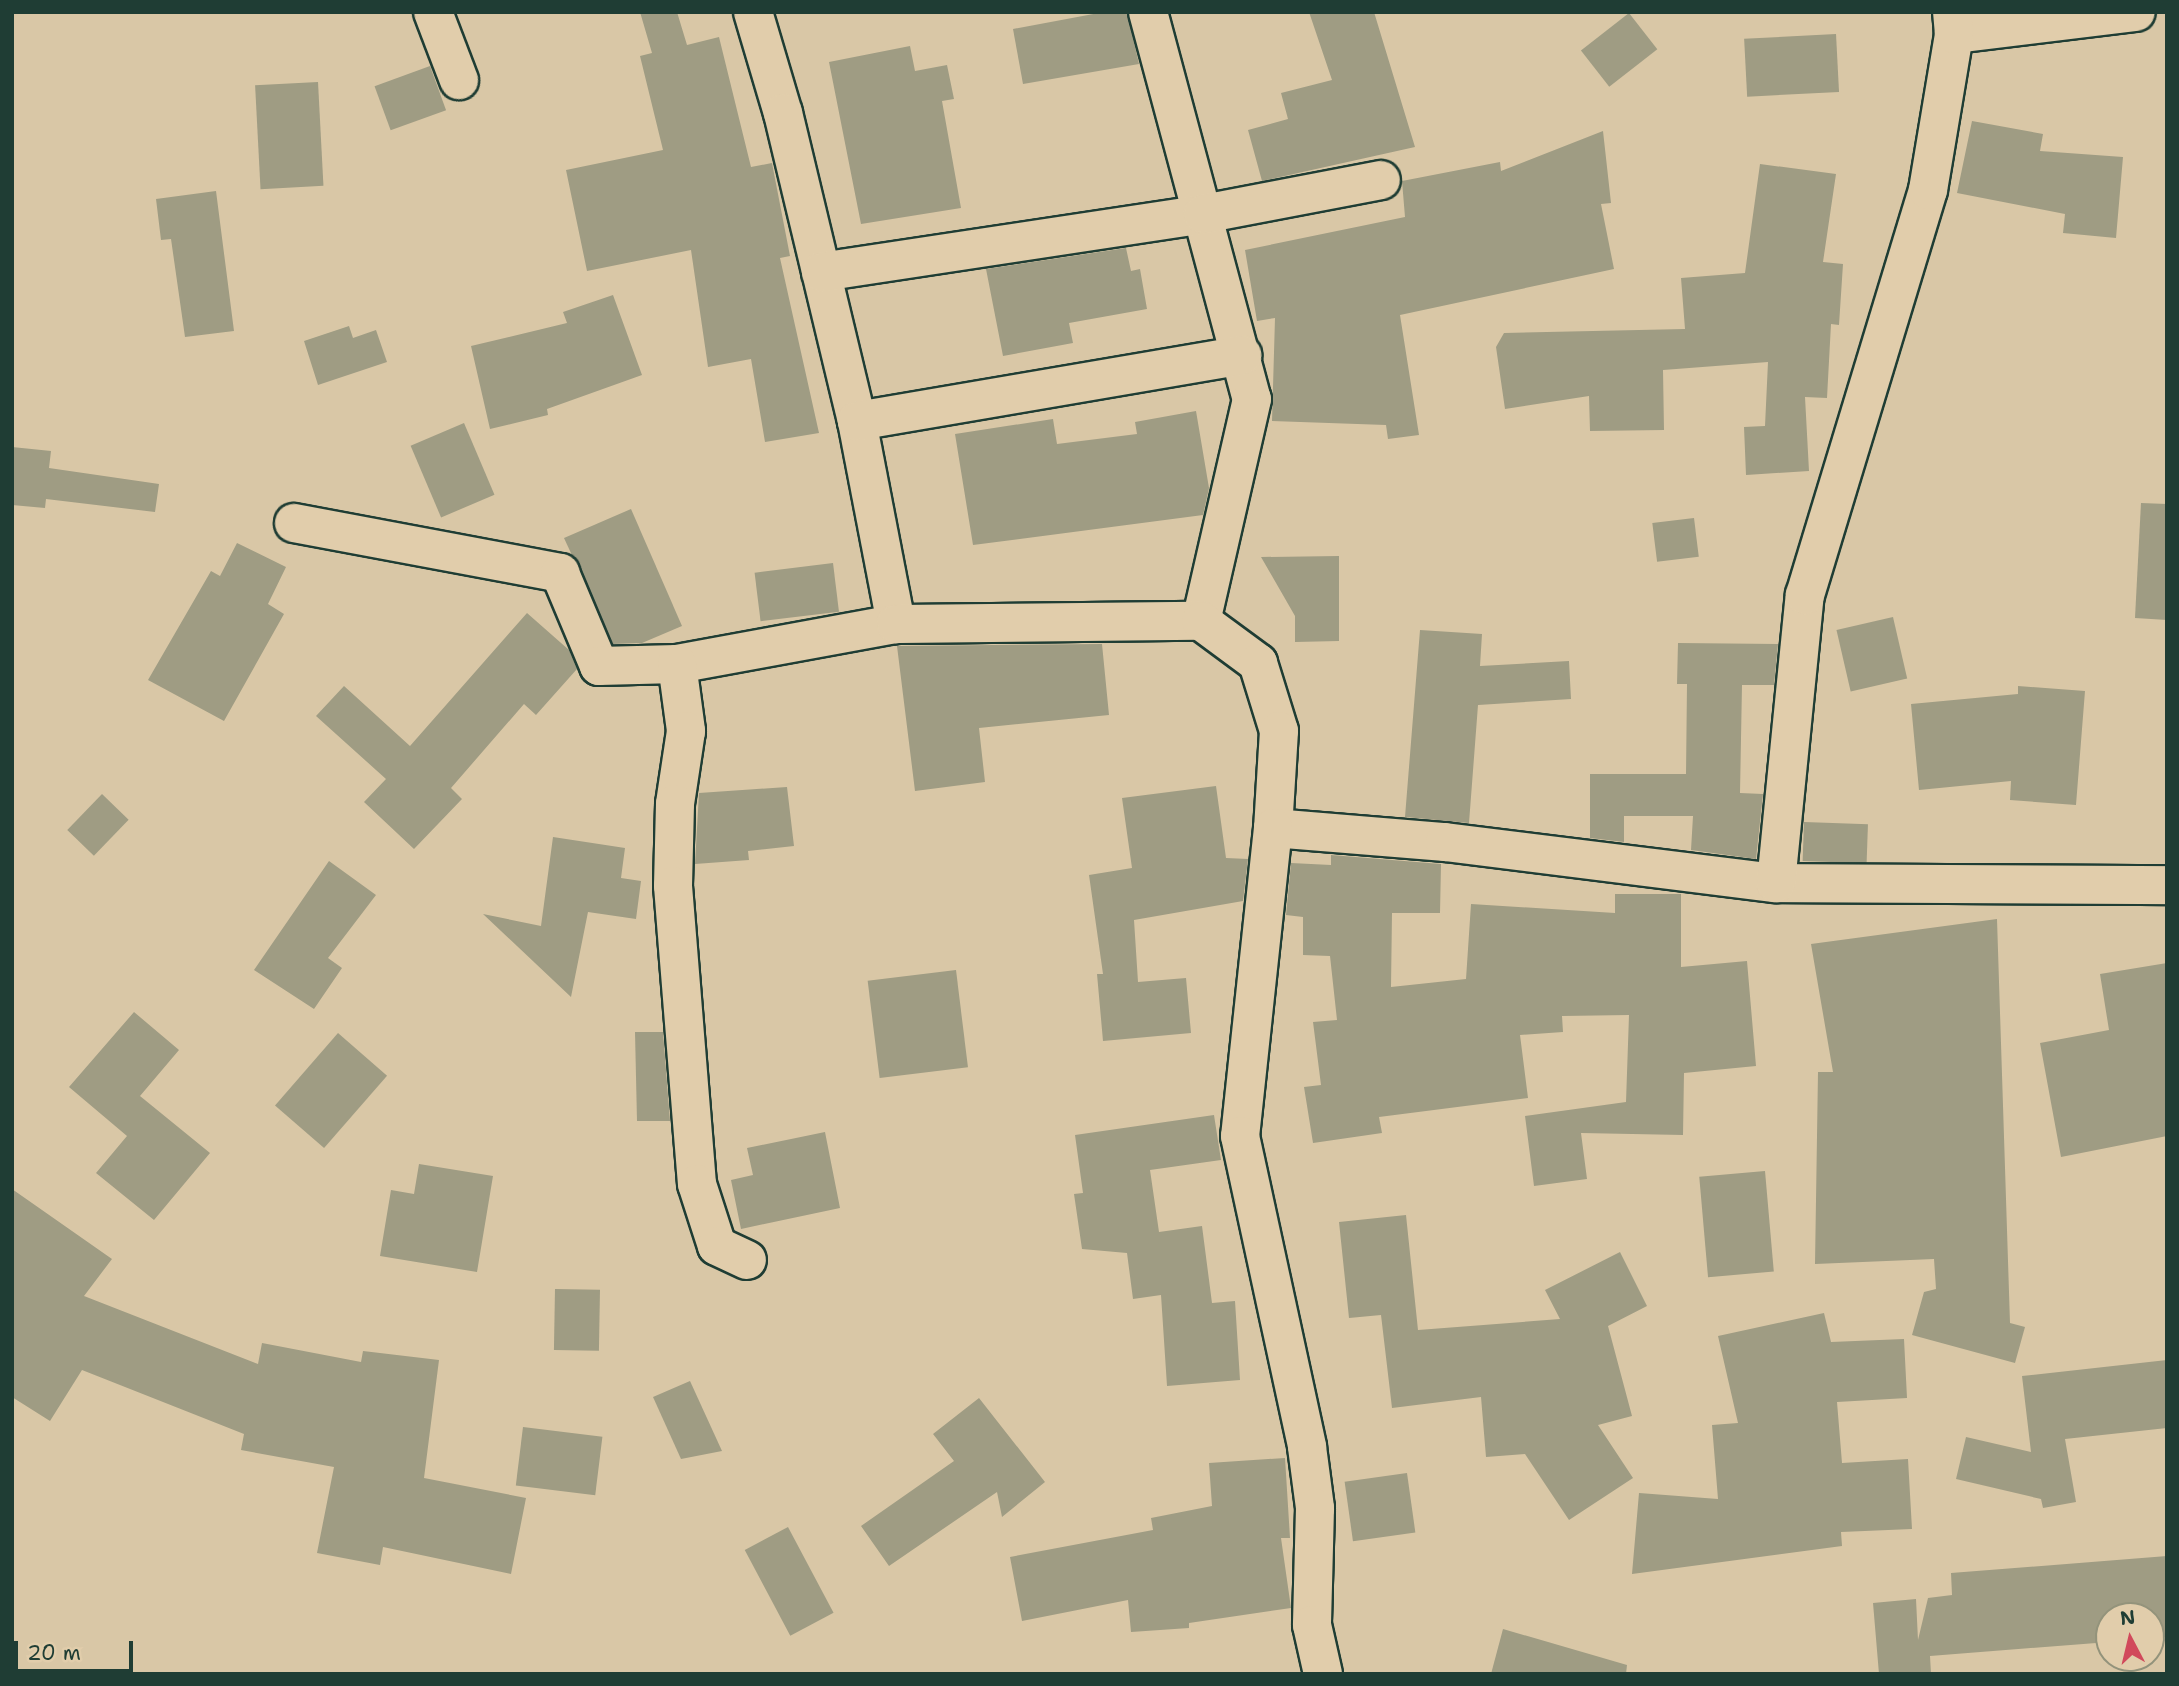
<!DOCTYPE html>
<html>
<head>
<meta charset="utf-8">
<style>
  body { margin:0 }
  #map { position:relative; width:2179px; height:1686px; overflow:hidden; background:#d9c7a6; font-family:"Shantell Sans",sans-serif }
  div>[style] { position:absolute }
  .building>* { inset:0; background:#9f9c83; transform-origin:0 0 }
  .roads { filter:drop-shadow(2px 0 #1f3d34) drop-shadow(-2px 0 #1f3d34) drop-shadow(0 2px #1f3d34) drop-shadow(0 -2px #1f3d34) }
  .street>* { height:38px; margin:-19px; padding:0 19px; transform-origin:19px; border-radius:19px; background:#e1cdab }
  span { translate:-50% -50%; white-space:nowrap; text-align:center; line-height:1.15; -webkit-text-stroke:5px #e1cdab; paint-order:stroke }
  .frame { position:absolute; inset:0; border:14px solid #1f3d34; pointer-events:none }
  .north { position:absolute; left:2095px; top:1602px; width:70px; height:70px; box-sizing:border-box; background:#e1cdab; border:2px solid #93937b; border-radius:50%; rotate:353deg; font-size:19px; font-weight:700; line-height:28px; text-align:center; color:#1f3d34 }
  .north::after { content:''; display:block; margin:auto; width:24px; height:32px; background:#d1495b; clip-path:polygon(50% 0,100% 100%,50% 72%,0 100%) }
  .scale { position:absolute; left:14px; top:1641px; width:119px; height:32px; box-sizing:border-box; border:4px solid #1f3d34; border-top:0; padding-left:9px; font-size:21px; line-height:24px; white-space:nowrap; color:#1f3d34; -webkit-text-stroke:5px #e1cdab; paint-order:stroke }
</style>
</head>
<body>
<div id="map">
  <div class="building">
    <i style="clip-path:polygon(640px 12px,677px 12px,687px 45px,719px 37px,751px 167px,772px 163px,790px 256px,780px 258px,819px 433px,765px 442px,751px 359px,708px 367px,691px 250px,587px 271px,566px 170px,663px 150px,640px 56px,652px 53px)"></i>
    <i style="clip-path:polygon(1104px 12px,1127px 12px,1139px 64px,1023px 84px,1013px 29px)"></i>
    <i style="clip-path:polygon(1309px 12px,1374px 12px,1415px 147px,1262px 181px,1248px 130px,1288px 119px,1281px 93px,1332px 80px)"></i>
    <i style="left:1629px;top:13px;width:46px;height:61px;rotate:52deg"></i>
    <i style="left:1836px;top:34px;width:58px;height:92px;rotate:87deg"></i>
    <i style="clip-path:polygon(910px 46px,915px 71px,947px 65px,954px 99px,942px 101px,961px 208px,861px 224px,829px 62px)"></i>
    <i style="left:430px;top:66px;width:47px;height:59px;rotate:70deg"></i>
    <i style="left:318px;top:82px;width:104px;height:63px;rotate:87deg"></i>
    <i style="clip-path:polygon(1972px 121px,2043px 134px,2040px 151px,2123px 157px,2116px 238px,2063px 233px,2065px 214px,1957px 193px)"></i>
    <i style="clip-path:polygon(1603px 131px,1611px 203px,1601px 204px,1614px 269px,1400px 315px,1419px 435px,1388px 439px,1386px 425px,1272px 421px,1275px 318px,1257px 321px,1245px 250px,1405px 217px,1402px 181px,1500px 162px,1501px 171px)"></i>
    <i style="clip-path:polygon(1760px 164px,1836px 174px,1823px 262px,1843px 264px,1839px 325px,1831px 324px,1827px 398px,1805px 397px,1809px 471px,1746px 475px,1744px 427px,1765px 426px,1768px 362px,1663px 370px,1664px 430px,1590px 431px,1589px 396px,1505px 409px,1496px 347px,1504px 333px,1685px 329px,1681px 278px,1745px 273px)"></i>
    <i style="clip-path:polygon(216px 191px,234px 331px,185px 337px,171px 239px,161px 240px,156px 199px)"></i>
    <i style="clip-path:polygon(1126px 248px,1131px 271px,1140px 269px,1147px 309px,1069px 323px,1073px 343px,1003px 356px,986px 269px)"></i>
    <i style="clip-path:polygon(613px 295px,642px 375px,547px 409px,548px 415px,490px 429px,471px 346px,567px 323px,563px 312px)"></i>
    <i style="clip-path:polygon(349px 326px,353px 338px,376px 330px,387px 362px,318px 385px,304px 341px)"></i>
    <i style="clip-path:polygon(1196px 411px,1209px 488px,1203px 515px,973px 545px,955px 434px,1053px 419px,1057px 444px,1137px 434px,1135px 422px)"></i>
    <i style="left:464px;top:423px;width:78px;height:58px;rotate:67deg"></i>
    <i style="clip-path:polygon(12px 447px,51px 451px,49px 468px,159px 484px,155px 512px,46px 499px,45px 508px,12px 505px)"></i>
    <i style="clip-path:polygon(2141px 503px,2167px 504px,2167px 620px,2135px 618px)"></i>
    <i style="clip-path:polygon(631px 509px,682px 626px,642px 643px,613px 644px,564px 538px)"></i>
    <i style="left:1694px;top:518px;width:39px;height:42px;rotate:83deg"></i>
    <i style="clip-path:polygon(237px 543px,286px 567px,268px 604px,284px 614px,224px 721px,148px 680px,211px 571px,220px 576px)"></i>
    <i style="clip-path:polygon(1339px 556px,1339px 641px,1295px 642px,1295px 616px,1261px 557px)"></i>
    <i style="left:833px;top:563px;width:49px;height:79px;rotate:83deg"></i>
    <i style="clip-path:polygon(527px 613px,569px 650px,577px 669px,536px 715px,524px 704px,451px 788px,462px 799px,414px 849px,364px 802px,386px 779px,316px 716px,344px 686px,410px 746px)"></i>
    <i style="left:1893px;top:617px;width:63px;height:58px;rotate:77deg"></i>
    <i style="clip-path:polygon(1420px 630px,1482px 634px,1480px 666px,1569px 661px,1571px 699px,1478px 705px,1469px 823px,1405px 817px)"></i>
    <i style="clip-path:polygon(1678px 643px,1778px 644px,1774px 685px,1742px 685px,1740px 793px,1763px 794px,1756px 859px,1691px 850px,1693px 816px,1624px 816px,1624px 842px,1590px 838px,1590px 774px,1686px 774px,1687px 684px,1677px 684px)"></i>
    <i style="clip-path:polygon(1102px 644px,1109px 715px,979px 728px,985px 782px,915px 791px,897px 646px)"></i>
    <i style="clip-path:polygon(2018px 686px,2085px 691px,2076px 805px,2010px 800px,2011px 781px,1919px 790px,1911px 704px,2018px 694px)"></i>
    <i style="clip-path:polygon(1216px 786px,1226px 858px,1248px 859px,1243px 901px,1134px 920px,1138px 982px,1186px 978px,1191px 1033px,1103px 1041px,1097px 974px,1103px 974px,1089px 875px,1132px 868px,1122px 798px)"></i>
    <i style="clip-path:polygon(787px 787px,794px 846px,748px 851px,749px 860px,695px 864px,699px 793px)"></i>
    <i style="left:102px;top:794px;width:37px;height:50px;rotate:44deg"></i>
    <i style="left:1804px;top:822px;width:64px;height:39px;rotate:2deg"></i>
    <i style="clip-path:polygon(553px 837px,625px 848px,621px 878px,641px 881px,636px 919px,588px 912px,571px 997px,483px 914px,541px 926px)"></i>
    <i style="clip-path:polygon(1331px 855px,1441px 864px,1440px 913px,1392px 913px,1391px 987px,1466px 979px,1471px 904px,1615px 913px,1615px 894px,1681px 894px,1681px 967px,1747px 961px,1756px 1066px,1684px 1073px,1683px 1135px,1581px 1133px,1587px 1179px,1534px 1186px,1525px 1116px,1626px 1102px,1629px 1015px,1562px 1016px,1563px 1032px,1520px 1035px,1528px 1098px,1379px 1117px,1382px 1133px,1313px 1143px,1304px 1087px,1321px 1085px,1313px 1022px,1337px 1020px,1330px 956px,1303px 955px,1303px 917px,1286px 915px,1291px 863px,1331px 865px)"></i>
    <i style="clip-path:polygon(329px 861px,376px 895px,328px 958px,342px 968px,314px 1009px,254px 970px)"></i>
    <i style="clip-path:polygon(1997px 919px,2010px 1323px,2025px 1327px,2015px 1363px,1912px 1335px,1924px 1292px,1936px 1289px,1934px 1259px,1815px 1264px,1818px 1072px,1833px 1072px,1811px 944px)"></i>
    <i style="clip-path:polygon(2167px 963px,2167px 1136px,2061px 1157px,2040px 1043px,2109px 1030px,2100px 974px)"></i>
    <i style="left:956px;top:970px;width:98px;height:89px;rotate:83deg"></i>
    <i style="clip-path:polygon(134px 1012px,179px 1050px,140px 1096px,210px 1153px,154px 1220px,96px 1173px,127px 1136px,69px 1087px)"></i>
    <i style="clip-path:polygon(635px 1032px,663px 1032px,670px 1121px,637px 1121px)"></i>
    <i style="left:338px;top:1033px;width:65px;height:96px;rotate:41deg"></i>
    <i style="clip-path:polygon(1214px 1115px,1221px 1160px,1150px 1170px,1159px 1232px,1202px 1226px,1212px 1303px,1235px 1301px,1240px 1380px,1167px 1386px,1161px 1295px,1133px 1299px,1127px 1253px,1082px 1249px,1074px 1194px,1083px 1193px,1075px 1135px)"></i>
    <i style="clip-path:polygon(825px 1132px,840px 1208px,741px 1229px,731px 1180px,753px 1175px,747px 1148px)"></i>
    <i style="clip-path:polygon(419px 1164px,493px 1176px,477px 1272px,380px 1256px,391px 1190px,414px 1194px)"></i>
    <i style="left:1765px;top:1171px;width:101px;height:66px;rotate:85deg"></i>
    <i style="clip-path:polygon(12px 1189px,112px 1259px,84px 1296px,258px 1364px,262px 1343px,361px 1362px,363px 1351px,439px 1360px,424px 1478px,526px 1498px,511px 1574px,383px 1547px,380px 1565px,317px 1553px,334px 1467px,241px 1450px,244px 1434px,82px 1370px,50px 1421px,12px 1397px)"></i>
    <i style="clip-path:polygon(1406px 1215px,1418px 1330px,1560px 1319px,1545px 1290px,1620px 1252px,1647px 1306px,1608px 1326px,1632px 1416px,1598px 1425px,1633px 1478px,1569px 1520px,1525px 1454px,1486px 1457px,1481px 1397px,1392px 1408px,1381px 1315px,1349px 1318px,1339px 1222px)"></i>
    <i style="left:555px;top:1289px;width:45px;height:61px;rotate:1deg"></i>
    <i style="clip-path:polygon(1824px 1313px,1831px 1342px,1904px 1339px,1907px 1398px,1837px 1402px,1842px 1463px,1908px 1459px,1912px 1529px,1841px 1532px,1842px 1546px,1632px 1574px,1639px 1493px,1718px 1499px,1712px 1425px,1738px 1423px,1718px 1336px)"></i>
    <i style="clip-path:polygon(2167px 1360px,2167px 1428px,2065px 1439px,2076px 1502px,2043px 1508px,2041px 1499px,1956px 1479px,1966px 1437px,2031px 1452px,2022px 1376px)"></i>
    <i style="clip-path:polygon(690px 1381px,722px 1451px,681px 1459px,653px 1397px)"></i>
    <i style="clip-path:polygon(979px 1398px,1045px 1482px,1002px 1517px,997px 1492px,889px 1566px,861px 1526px,954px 1461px,933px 1434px)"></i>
    <i style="left:523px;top:1427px;width:80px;height:59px;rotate:7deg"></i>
    <i style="clip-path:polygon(1285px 1458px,1290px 1538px,1281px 1538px,1291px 1608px,1189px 1623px,1189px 1628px,1131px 1632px,1128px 1600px,1022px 1621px,1010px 1557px,1153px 1530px,1151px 1518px,1212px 1506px,1209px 1463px)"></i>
    <i style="left:1407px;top:1473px;width:60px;height:63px;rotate:82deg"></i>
    <i style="left:788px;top:1527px;width:97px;height:49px;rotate:62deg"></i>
    <i style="clip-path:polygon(2167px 1556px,2167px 1637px,2151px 1638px,2151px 1616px,2109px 1616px,2109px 1642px,1930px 1656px,1931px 1674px,1879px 1674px,1873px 1603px,1916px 1599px,1918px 1640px,1928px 1598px,1952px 1595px,1951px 1573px)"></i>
    <i style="clip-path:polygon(1503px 1629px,1627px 1665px,1626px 1674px,1491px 1674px)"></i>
  </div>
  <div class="roads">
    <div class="street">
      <i style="left:433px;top:12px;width:73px;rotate:69.1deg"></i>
      <i style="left:753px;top:12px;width:105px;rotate:73.5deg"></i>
      <i style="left:783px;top:113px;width:317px;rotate:76.5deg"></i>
      <i style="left:857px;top:421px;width:207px;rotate:79.1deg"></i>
      <i style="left:1148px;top:12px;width:401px;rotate:75deg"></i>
      <i style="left:1252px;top:399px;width:228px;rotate:102.9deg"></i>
      <i style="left:1954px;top:34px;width:183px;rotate:-6.9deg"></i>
      <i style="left:821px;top:272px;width:386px;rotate:-8.6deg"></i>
      <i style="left:1203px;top:214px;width:181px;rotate:-10.8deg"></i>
      <i style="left:857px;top:421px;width:391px;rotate:-9.7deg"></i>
      <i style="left:294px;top:523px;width:271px;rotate:10.6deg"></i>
      <i style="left:560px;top:573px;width:101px;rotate:67.2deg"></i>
      <i style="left:599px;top:666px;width:78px;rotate:-1.5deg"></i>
      <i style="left:677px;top:664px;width:223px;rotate:-10.4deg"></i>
      <i style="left:896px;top:624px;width:305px;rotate:-0.6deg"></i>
      <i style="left:1201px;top:621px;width:71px;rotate:36.4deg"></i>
      <i style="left:1258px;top:663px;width:71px;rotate:72.8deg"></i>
      <i style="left:1279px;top:731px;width:97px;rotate:93.5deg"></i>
      <i style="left:1273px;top:828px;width:173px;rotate:4.7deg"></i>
      <i style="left:1445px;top:842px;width:334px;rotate:7.1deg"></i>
      <i style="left:1776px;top:883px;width:391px;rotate:0.3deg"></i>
      <i style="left:677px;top:664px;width:68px;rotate:82.3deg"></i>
      <i style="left:686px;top:731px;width:74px;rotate:98.6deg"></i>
      <i style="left:675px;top:804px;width:82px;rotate:91.4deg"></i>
      <i style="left:673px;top:886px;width:299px;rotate:85.4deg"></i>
      <i style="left:697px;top:1184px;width:65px;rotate:72.1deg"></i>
      <i style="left:717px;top:1246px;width:33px;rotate:25deg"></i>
      <i style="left:1273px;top:828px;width:310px;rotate:96.1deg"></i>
      <i style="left:1240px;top:1136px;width:318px;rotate:77.8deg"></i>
      <i style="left:1307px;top:1447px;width:62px;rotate:82.5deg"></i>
      <i style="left:1315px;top:1508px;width:117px;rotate:91.5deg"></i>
      <i style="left:1312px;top:1625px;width:50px;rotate:77.3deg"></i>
      <i style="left:1776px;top:883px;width:289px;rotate:-84.3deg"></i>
      <i style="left:1805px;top:595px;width:423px;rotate:-73.1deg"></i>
      <i style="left:1928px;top:190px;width:158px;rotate:-80.5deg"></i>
      <i style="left:1954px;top:34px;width:22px;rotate:-95deg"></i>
    </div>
  </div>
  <div class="frame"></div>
  <div class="north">N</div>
  <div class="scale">20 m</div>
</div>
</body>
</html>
